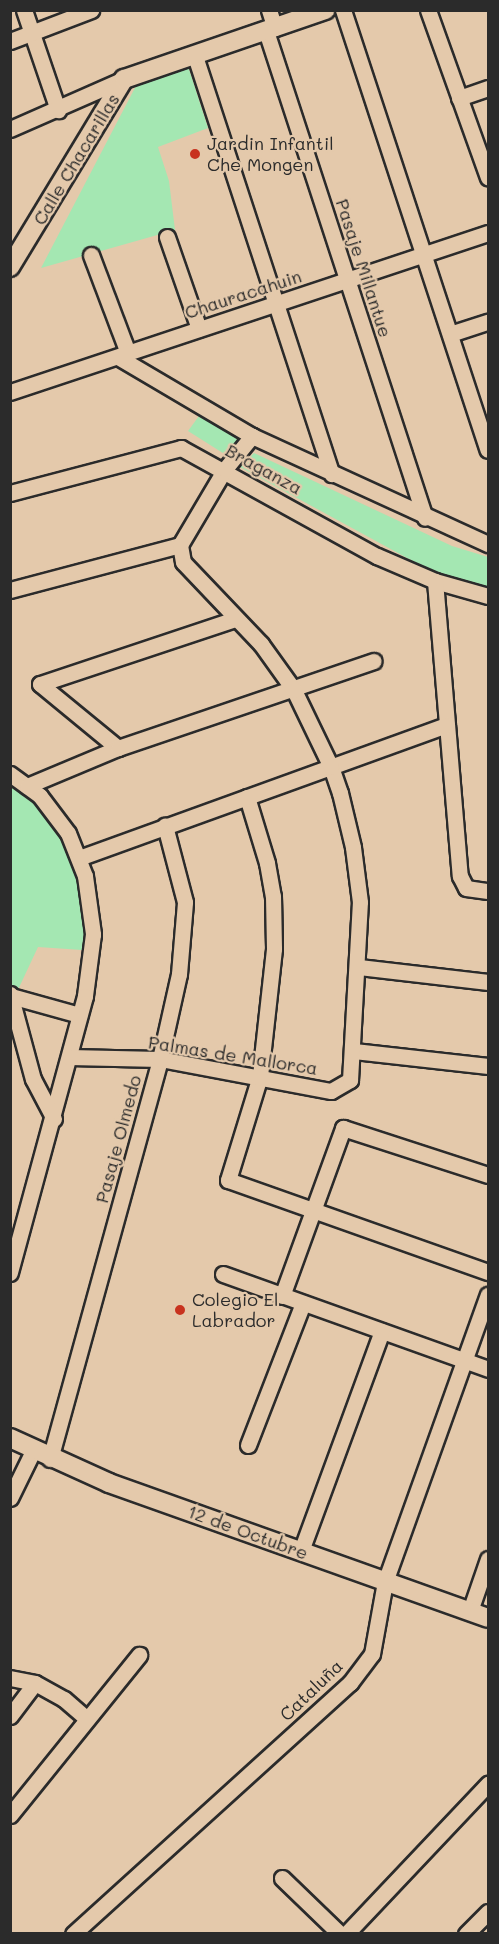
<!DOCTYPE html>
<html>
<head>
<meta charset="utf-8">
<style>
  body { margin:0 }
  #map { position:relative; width:499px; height:1944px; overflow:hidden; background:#e4c9ab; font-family:Mali,sans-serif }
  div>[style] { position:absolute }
  .green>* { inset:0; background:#a4e7b2 }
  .roads { filter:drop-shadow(2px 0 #2b2b2b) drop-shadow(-2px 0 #2b2b2b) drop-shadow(0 2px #2b2b2b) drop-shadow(0 -2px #2b2b2b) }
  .minor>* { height:15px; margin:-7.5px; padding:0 7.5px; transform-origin:7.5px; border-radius:7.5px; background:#e4c9ab }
  .tertiary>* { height:18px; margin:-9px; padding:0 9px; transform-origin:9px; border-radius:9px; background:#e4c9ab }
  .dots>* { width:16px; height:16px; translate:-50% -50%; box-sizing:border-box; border:3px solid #e4c9ab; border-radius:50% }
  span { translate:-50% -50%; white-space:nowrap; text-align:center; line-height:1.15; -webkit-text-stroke:4.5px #e4c9ab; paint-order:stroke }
  .poi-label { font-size:18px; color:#2b2b2b }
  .left { translate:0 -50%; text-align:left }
  .street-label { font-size:18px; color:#2b2b2b }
  .frame { position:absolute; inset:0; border:12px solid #2b2b2b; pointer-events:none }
</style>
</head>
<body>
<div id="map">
  <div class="green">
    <i style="clip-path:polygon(188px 66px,208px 128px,158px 147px,169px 181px,175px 230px,41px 268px,138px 82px)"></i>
    <i style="clip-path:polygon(199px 416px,240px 438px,226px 455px,188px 431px)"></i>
    <i style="clip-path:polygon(254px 453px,452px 546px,488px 557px,488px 587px,431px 571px,240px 467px)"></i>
    <i style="clip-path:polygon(10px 780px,27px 792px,55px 825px,79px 885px,85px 927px,82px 950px,38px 947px,16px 994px,10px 986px)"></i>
  </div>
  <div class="roads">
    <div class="minor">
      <i style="left:24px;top:10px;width:106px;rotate:71.2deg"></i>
      <i style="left:269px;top:10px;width:19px;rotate:72deg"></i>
      <i style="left:343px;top:10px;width:463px;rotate:71.8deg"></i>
      <i style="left:428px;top:10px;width:178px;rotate:70.3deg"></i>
      <i style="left:266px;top:31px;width:512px;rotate:71.92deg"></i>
      <i style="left:10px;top:41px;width:87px;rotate:-20.9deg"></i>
      <i style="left:195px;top:56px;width:440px;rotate:71.9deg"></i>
      <i style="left:459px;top:98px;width:31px;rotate:-19deg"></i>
      <i style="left:10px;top:129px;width:124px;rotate:-23.7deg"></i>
      <i style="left:167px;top:237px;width:97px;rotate:70.8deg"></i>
      <i style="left:91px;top:255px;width:105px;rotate:69.3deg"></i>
      <i style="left:450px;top:334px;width:40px;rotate:-18deg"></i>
      <i style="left:118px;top:357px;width:156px;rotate:30.5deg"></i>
      <i style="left:252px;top:436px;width:260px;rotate:24.6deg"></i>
      <i style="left:10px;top:392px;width:504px;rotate:-18.4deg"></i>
      <i style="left:10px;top:493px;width:177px;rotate:-14.7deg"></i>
      <i style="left:181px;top:448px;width:224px;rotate:28.9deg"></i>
      <i style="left:377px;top:556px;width:63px;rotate:23.3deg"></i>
      <i style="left:435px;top:581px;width:55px;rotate:15.8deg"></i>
      <i style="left:435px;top:581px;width:296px;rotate:85.2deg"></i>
      <i style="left:460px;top:876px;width:13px;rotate:63deg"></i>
      <i style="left:466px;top:888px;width:22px;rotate:8deg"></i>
      <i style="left:10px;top:590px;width:176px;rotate:-14.8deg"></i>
      <i style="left:40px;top:684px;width:206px;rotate:-18.4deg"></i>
      <i style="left:40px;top:684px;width:101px;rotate:39.4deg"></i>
      <i style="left:10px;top:774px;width:37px;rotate:36deg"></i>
      <i style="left:40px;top:796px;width:46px;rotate:52.9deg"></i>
      <i style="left:68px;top:833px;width:46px;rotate:68.4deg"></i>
      <i style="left:85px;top:876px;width:59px;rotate:82.1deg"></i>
      <i style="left:93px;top:934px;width:63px;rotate:97.4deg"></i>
      <i style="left:85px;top:996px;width:287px;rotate:105.2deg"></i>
      <i style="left:27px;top:786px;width:99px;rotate:-22.7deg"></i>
      <i style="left:118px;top:748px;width:270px;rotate:-18.8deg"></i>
      <i style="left:247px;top:797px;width:69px;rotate:73.1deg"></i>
      <i style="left:267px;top:863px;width:34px;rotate:80deg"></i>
      <i style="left:273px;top:896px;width:53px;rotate:88.9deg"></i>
      <i style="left:274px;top:949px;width:128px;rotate:96.3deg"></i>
      <i style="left:260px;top:1076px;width:109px;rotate:107.1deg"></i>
      <i style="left:228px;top:1180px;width:276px;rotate:19.5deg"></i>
      <i style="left:79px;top:858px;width:391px;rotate:-19.9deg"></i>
      <i style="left:359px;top:967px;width:130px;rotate:6.6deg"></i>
      <i style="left:10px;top:994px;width:88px;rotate:74.9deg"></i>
      <i style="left:33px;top:1079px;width:45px;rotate:62.3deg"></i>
      <i style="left:11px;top:996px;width:71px;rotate:15.6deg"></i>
      <i style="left:354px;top:1051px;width:135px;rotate:6.4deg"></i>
      <i style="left:69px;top:1057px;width:91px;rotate:1.3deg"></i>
      <i style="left:160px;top:1059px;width:174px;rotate:10.6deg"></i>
      <i style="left:331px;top:1091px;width:22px;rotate:-30deg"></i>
      <i style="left:350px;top:1080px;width:178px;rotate:-86.8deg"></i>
      <i style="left:360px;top:902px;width:55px;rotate:-97.3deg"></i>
      <i style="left:353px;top:847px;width:56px;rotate:-103.5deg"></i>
      <i style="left:340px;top:793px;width:28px;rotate:-109deg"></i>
      <i style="left:331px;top:767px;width:85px;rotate:-115.7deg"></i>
      <i style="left:294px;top:690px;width:57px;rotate:-125.7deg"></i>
      <i style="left:261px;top:644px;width:113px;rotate:-133.6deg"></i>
      <i style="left:183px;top:562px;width:17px;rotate:-100deg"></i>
      <i style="left:180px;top:545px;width:88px;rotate:-59.4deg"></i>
      <i style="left:225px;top:469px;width:43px;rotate:-50.7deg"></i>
      <i style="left:223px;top:1274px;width:282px;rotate:19.7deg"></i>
      <i style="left:282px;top:1296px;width:179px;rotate:-70deg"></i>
      <i style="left:343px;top:1128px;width:152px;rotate:18deg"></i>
      <i style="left:248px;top:1445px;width:152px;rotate:-68.8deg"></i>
      <i style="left:50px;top:1459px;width:415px;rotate:-74.6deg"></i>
      <i style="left:160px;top:1059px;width:87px;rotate:-77.4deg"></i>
      <i style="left:179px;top:974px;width:72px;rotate:-85.2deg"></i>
      <i style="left:185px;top:902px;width:79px;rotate:-104.7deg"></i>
      <i style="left:10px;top:1498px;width:52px;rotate:-63.9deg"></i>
      <i style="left:301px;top:1551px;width:234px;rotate:-69.8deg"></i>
      <i style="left:470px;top:1611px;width:55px;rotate:-70.9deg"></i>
      <i style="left:10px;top:1678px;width:25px;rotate:11deg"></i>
      <i style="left:35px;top:1683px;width:33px;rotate:29deg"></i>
      <i style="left:64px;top:1699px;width:30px;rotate:41deg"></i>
      <i style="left:10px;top:1716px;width:41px;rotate:-52.9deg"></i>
      <i style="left:10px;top:1815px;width:206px;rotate:-51.1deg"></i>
      <i style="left:282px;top:1878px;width:81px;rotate:44deg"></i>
      <i style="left:73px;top:1934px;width:374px;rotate:-42.2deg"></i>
      <i style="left:350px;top:1683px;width:36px;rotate:-53deg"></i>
      <i style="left:372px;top:1654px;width:73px;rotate:-79.8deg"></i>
      <i style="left:385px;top:1582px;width:305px;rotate:-70.3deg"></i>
      <i style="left:346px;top:1934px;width:207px;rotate:-46.6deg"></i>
      <i style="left:466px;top:1934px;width:31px;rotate:-45deg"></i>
    </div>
    <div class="tertiary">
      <i style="left:10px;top:267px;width:220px;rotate:-58.8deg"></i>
      <i style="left:124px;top:79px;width:213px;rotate:-18.9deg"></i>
      <i style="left:10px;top:1438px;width:109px;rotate:24.4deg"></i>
      <i style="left:109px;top:1483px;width:402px;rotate:19.6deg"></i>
    </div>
  </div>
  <div class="dots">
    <i style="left:195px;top:154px;background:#c8321e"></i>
    <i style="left:180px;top:1310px;background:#c8321e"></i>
  </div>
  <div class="poi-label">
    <span class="left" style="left:207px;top:154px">Jardin Infantil<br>Che Mongen</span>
    <span class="left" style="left:192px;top:1310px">Colegio El<br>Labrador</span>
  </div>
  <div class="street-label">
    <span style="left:76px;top:159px;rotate:-59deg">Calle Chacarillas</span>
    <span style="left:364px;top:268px;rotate:72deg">Pasaje Millantue</span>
    <span style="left:243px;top:294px;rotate:-18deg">Chauracahuin</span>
    <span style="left:264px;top:469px;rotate:29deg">Braganza</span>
    <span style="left:233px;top:1055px;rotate:9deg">Palmas de Mallorca</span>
    <span style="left:118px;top:1139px;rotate:-75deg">Pasaje Olmedo</span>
    <span style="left:248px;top:1532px;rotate:20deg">12 de Octubre</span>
    <span style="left:311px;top:1690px;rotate:-44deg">Cataluña</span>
  </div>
  <div class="frame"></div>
</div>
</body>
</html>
